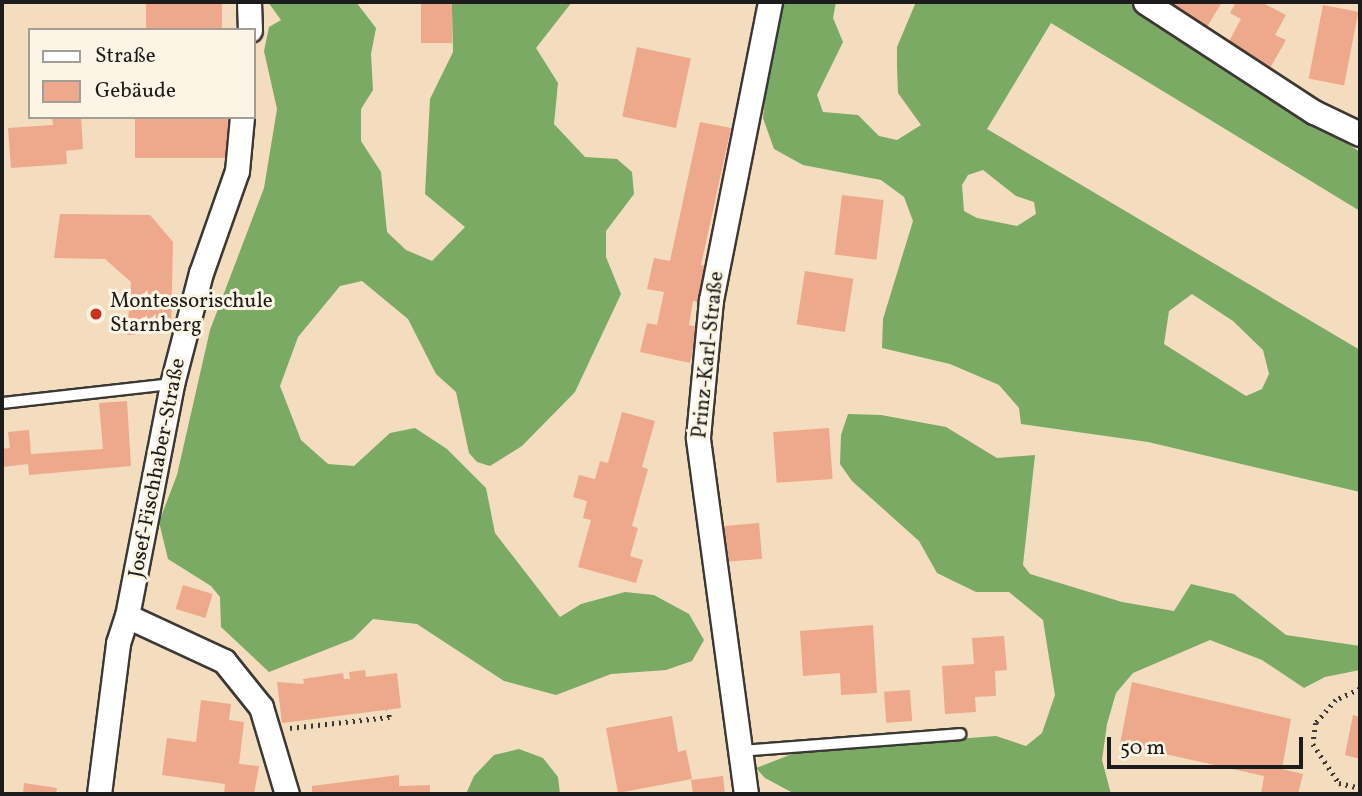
<!DOCTYPE html>
<html>
<head>
<meta charset="utf-8">
<style>
  body { margin:0 }
  #map { position:relative; width:1362px; height:796px; overflow:hidden; background:#f3ddbe; font-family:Vollkorn,serif }
  div>[style] { position:absolute }
  .forest>* { inset:0; background:#7aaa64 }
  .building>* { inset:0; background:#eea88b; transform-origin:0 0 }
  .path>* { height:4.5px; margin-top:-2.25px; transform-origin:0; background:repeating-linear-gradient(90deg,#3c3934 0 2px,transparent 0 7px) }
  .roads { filter:drop-shadow(2px 0 #3c3934) drop-shadow(-2px 0 #3c3934) drop-shadow(0 2px #3c3934) drop-shadow(0 -2px #3c3934) }
  .lane>* { height:10px; margin:-5px; padding:0 5px; transform-origin:5px; border-radius:5px; background:#fff }
  .street>* { height:23px; margin:-11.5px; padding:0 11.5px; transform-origin:11.5px; border-radius:11.5px; background:#fff }
  .dots>* { width:19px; height:19px; translate:-50% -50%; box-sizing:border-box; border:4px solid #fcf5e5; border-radius:50% }
  span { translate:-50% -50%; white-space:nowrap; text-align:center; line-height:1.15; -webkit-text-stroke:6px #fcf5e5; paint-order:stroke }
  .poi-label { font-size:21px; color:#1c1c1c }
  .left { translate:0 -50%; text-align:left }
  .street-label { font-size:21px; color:#1c1c1c }
  .frame { position:absolute; inset:0; border:4px solid #1c1c1c; pointer-events:none }
  .legend { position:absolute; left:28px; top:28px; width:228px; height:91px; box-sizing:border-box; background:#fcf5e5; border:2px solid #a29e95; margin:0; padding:9px 12px; list-style:none; font-size:21px; color:#1c1c1c }
  .legend li { display:flex; align-items:center; gap:14px; height:35px }
  .legend b { width:35px; border:2px solid #a29e95 }
  .scale { position:absolute; left:1107px; top:737px; width:196px; height:32px; box-sizing:border-box; border:4px solid #1c1c1c; border-top:0; padding-left:9px; font-size:21px; line-height:24px; white-space:nowrap; color:#1c1c1c; -webkit-text-stroke:5px #fcf5e5; paint-order:stroke }
</style>
</head>
<body>
<div id="map">
  <div class="forest">
    <i style="clip-path:polygon(268px 2px,356px 2px,376px 28px,371px 54px,373px 90px,361px 109px,361px 141px,381px 172px,387px 232px,406px 250px,432px 261px,465px 227px,425px 194px,430px 99px,453px 52px,452px 9px,447px 2px,572px 2px,536px 48px,558px 83px,554px 124px,585px 157px,617px 159px,632px 172px,634px 194px,606px 231px,606px 257px,621px 294px,575px 392px,522px 446px,490px 466px,477px 462px,469px 453px,456px 392px,436px 374px,408px 319px,362px 281px,340px 286px,298px 337px,280px 386px,301px 440px,328px 464px,354px 466px,390px 433px,415px 428px,447px 449px,486px 488px,495px 533px,560px 617px,581px 604px,625px 592px,654px 595px,689px 614px,704px 640px,692px 661px,666px 670px,611px 674px,556px 695px,504px 681px,417px 624px,373px 619px,353px 639px,269px 672px,221px 627px,220px 597px,211px 586px,168px 559px,159px 522px,177px 475px,210px 330px,264px 188px,277px 109px,264px 51px,269px 27px,281px 20px)"></i>
    <i style="clip-path:polygon(evenodd,774px 2px,836px 2px,833px 18px,843px 42px,817px 95px,823px 112px,858px 115px,879px 136px,897px 140px,921px 125px,898px 93px,897px 67px,897px 47px,916px 2px,1135px 2px,1360px 152px,1360px 211px,1051px 23px,987px 129px,1360px 350px,1360px 492px,1148px 442px,1021px 424px,1019px 408px,999px 385px,950px 364px,882px 348px,883px 319px,913px 221px,904px 197px,881px 180px,803px 165px,774px 149px,763px 118px,774px 2px,983px 170px,1016px 196px,1034px 202px,1036px 214px,1017px 226px,977px 218px,964px 211px,962px 185px,968px 175px,983px 170px,774px 2px,1192px 294px,1233px 321px,1263px 350px,1269px 374px,1262px 389px,1246px 396px,1164px 344px,1169px 311px,1192px 294px)"></i>
    <i style="clip-path:polygon(848px 414px,881px 415px,946px 427px,997px 458px,1035px 455px,1023px 565px,1030px 574px,1122px 602px,1174px 611px,1191px 584px,1234px 594px,1286px 635px,1360px 646px,1360px 670px,1325px 677px,1304px 688px,1262px 660px,1210px 640px,1133px 673px,1116px 693px,1107px 724px,1102px 760px,1111px 794px,795px 794px,765px 778px,756px 768px,800px 751px,996px 736px,1026px 746px,1042px 733px,1055px 695px,1043px 620px,1009px 592px,976px 592px,937px 573px,919px 541px,852px 481px,840px 464px,841px 435px)"></i>
    <i style="clip-path:polygon(519px 749px,543px 758px,558px 777px,560px 794px,466px 794px,474px 776px,494px 755px)"></i>
  </div>
  <div class="building">
    <i style="left:146px;top:2px;width:76px;height:28px"></i>
    <i style="left:421px;top:2px;width:31px;height:41px"></i>
    <i style="clip-path:polygon(1169px 2px,1222px 2px,1204px 32px,1165px 8px)"></i>
    <i style="clip-path:polygon(1236px 2px,1261px 2px,1286px 15px,1275px 35px,1286px 40px,1270px 68px,1227px 45px,1241px 19px,1230px 13px)"></i>
    <i style="left:1323px;top:5px;width:36px;height:75px;rotate:11deg"></i>
    <i style="left:637px;top:47px;width:55px;height:71px;rotate:12deg"></i>
    <i style="clip-path:polygon(52px 117px,81px 117px,83px 149px,66px 151px,67px 164px,11px 168px,8px 128px,53px 125px)"></i>
    <i style="left:135px;top:117px;width:94px;height:41px"></i>
    <i style="clip-path:polygon(700px 122px,731px 128px,701px 265px,708px 266px,700px 302px,693px 301px,689px 325px,698px 327px,690px 363px,640px 352px,647px 323px,657px 325px,664px 292px,647px 289px,654px 258px,670px 261px)"></i>
    <i style="left:842px;top:195px;width:42px;height:60px;rotate:7deg"></i>
    <i style="clip-path:polygon(60px 214px,150px 215px,173px 242px,171px 332px,127px 335px,131px 282px,105px 259px,54px 258px)"></i>
    <i style="left:805px;top:271px;width:49px;height:54px;rotate:9deg"></i>
    <i style="clip-path:polygon(127px 401px,131px 466px,29px 475px,28px 464px,2px 467px,2px 449px,10px 448px,8px 432px,29px 430px,31px 454px,103px 449px,99px 403px)"></i>
    <i style="clip-path:polygon(622px 412px,655px 421px,642px 467px,648px 469px,632px 526px,638px 528px,630px 556px,643px 560px,636px 583px,578px 567px,591px 520px,583px 518px,587px 501px,573px 497px,579px 475px,595px 479px,600px 461px,608px 463px)"></i>
    <i style="left:829px;top:428px;width:51px;height:56px;rotate:86deg"></i>
    <i style="left:759px;top:523px;width:36px;height:40px;rotate:85deg"></i>
    <i style="left:183px;top:585px;width:31px;height:25px;rotate:17deg"></i>
    <i style="clip-path:polygon(873px 625px,877px 693px,841px 695px,840px 673px,803px 676px,800px 631px)"></i>
    <i style="clip-path:polygon(1004px 636px,1007px 670px,995px 671px,996px 696px,975px 697px,976px 712px,945px 714px,942px 666px,974px 664px,972px 638px)"></i>
    <i style="clip-path:polygon(365px 670px,366px 677px,397px 673px,401px 708px,282px 723px,277px 682px,304px 684px,303px 679px,343px 673px,344px 679px,350px 679px,349px 672px)"></i>
    <i style="clip-path:polygon(1132px 682px,1291px 719px,1282px 769px,1303px 774px,1298px 794px,1261px 794px,1264px 776px,1120px 744px)"></i>
    <i style="left:910px;top:690px;width:31px;height:26px;rotate:86deg"></i>
    <i style="clip-path:polygon(201px 700px,231px 704px,229px 720px,244px 722px,239px 764px,259px 766px,254px 794px,224px 794px,225px 784px,162px 775px,167px 738px,196px 742px)"></i>
    <i style="clip-path:polygon(1353px 715px,1360px 717px,1360px 759px,1345px 755px)"></i>
    <i style="clip-path:polygon(672px 716px,678px 752px,686px 750px,692px 779px,618px 793px,606px 728px)"></i>
    <i style="clip-path:polygon(399px 775px,399px 786px,430px 785px,430px 794px,312px 794px,312px 786px)"></i>
    <i style="clip-path:polygon(723px 776px,725px 794px,693px 794px,691px 780px)"></i>
    <i style="clip-path:polygon(24px 783px,57px 788px,56px 794px,23px 794px)"></i>
  </div>
  <div class="path">
    <i style="left:1360px;top:689px;width:26px;rotate:155deg"></i>
    <i style="left:1336px;top:700px;width:30px;rotate:131deg"></i>
    <i style="left:1316px;top:723px;width:21px;rotate:98deg"></i>
    <i style="left:1313px;top:744px;width:47px;rotate:56.3deg"></i>
    <i style="left:1339px;top:783px;width:22px;rotate:13deg"></i>
    <i style="left:290px;top:728px;width:100px;rotate:-6.3deg"></i>
    <i style="left:389px;top:717px;width:7px;rotate:-98deg"></i>
  </div>
  <div class="roads">
    <div class="lane">
      <i style="left:2px;top:403px;width:171px;rotate:-6.4deg"></i>
      <i style="left:740px;top:751px;width:221px;rotate:-4.4deg"></i>
    </div>
    <div class="street">
      <i style="left:249px;top:2px;width:28px;rotate:88deg"></i>
      <i style="left:1145px;top:2px;width:202px;rotate:33.1deg"></i>
      <i style="left:1314px;top:112px;width:51px;rotate:25.6deg"></i>
      <i style="left:127px;top:616px;width:107px;rotate:24.9deg"></i>
      <i style="left:224px;top:661px;width:59px;rotate:51.2deg"></i>
      <i style="left:261px;top:707px;width:91px;rotate:73.4deg"></i>
      <i style="left:99px;top:794px;width:152px;rotate:-82.8deg"></i>
      <i style="left:118px;top:643px;width:28px;rotate:-72deg"></i>
      <i style="left:127px;top:616px;width:236px;rotate:-79deg"></i>
      <i style="left:172px;top:384px;width:115px;rotate:-75.4deg"></i>
      <i style="left:201px;top:273px;width:108px;rotate:-70.6deg"></i>
      <i style="left:237px;top:171px;width:54px;rotate:-84.7deg"></i>
      <i style="left:746px;top:794px;width:360px;rotate:-97.7deg"></i>
      <i style="left:698px;top:437px;width:138px;rotate:-84.6deg"></i>
      <i style="left:711px;top:300px;width:304px;rotate:-78.8deg"></i>
    </div>
  </div>
  <div class="dots">
    <i style="left:96px;top:314px;background:#c8321e"></i>
  </div>
  <div class="poi-label">
    <span class="left" style="left:110px;top:314px">Montessorischule<br>Starnberg</span>
  </div>
  <div class="street-label">
    <span style="left:709px;top:355px;rotate:-84deg">Prinz-Karl-Straße</span>
    <span style="left:158px;top:468px;rotate:-79deg">Josef-Fischhaber-Straße</span>
  </div>
  <div class="frame"></div>
  <ul class="legend">
  <li><b style="height:9px;background:#fff"></b>Straße</li>
  <li><b style="height:19px;background:#eea88b"></b>Gebäude</li>
  </ul>
  <div class="scale">50 m</div>
</div>
</body>
</html>
